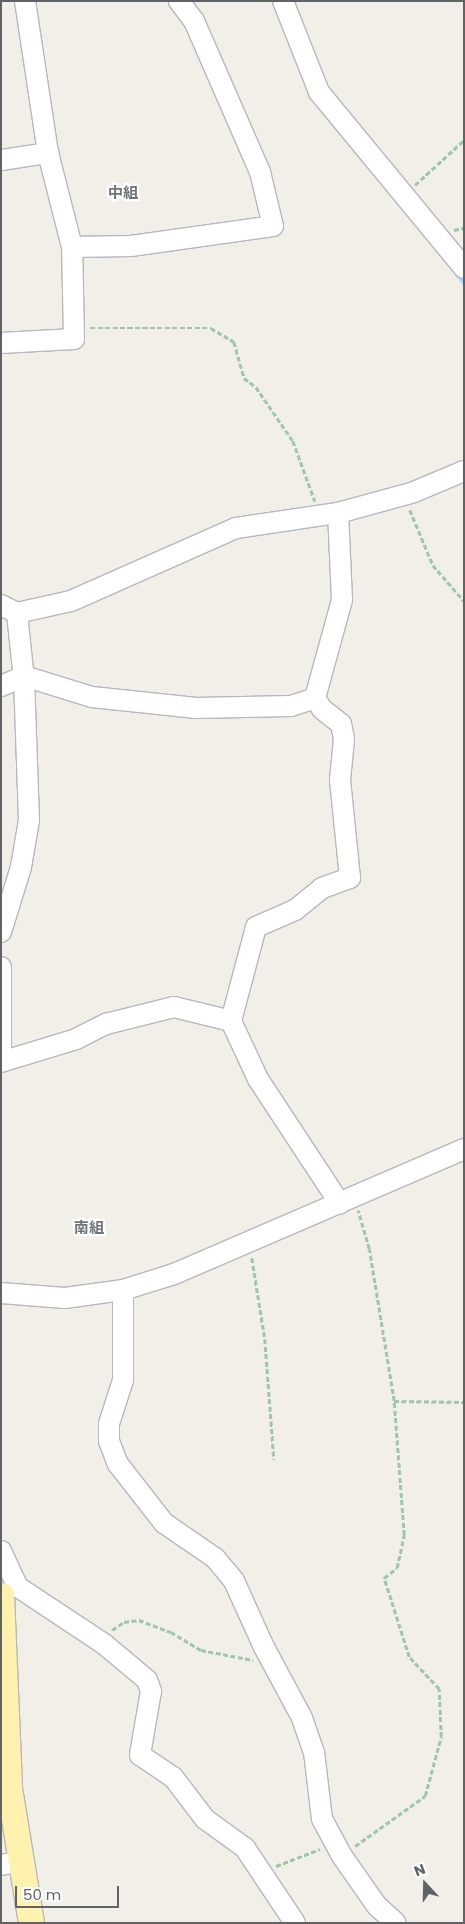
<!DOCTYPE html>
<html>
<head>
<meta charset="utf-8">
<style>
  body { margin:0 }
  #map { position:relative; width:465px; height:1924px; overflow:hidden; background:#f1efe8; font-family:Poppins,"Noto Sans JP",sans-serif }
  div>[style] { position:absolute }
  .stream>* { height:4.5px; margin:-2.25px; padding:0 2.25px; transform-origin:2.25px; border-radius:2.25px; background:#aadaff }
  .path>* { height:2.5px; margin-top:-1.25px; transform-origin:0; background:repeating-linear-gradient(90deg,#9cc7a9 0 5px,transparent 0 7.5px) }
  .roads { filter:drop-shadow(1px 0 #b5b8bc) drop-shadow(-1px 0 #b5b8bc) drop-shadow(0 1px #b5b8bc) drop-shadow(0 -1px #b5b8bc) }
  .minor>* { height:20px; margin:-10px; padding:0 10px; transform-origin:10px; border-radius:10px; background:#fff }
  .major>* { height:25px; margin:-12.5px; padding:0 12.5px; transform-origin:12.5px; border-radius:12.5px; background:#fff2af }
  span { translate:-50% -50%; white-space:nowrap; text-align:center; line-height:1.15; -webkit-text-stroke:4.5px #fff; paint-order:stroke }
  .neighbourhood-label { font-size:15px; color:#70757a; font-weight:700 }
  .frame { position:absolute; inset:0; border:2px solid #5f6368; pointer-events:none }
  .north { position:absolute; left:400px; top:1859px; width:50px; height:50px; -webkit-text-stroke:4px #fff; paint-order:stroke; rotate:339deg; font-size:14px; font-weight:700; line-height:20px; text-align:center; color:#5f6368 }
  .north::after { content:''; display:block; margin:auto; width:18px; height:22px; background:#5f6368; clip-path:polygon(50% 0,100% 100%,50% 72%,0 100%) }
  .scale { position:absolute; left:15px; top:1886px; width:104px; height:22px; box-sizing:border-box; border:2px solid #5f6368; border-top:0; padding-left:6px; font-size:15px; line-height:18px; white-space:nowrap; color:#5f6368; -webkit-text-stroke:4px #fff; paint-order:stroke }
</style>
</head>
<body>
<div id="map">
  <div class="stream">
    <i style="left:457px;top:273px;width:11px;rotate:52deg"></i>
  </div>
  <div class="path">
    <i style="left:415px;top:185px;width:67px;rotate:-42.6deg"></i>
    <i style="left:454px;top:230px;width:10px;rotate:-11deg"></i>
    <i style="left:90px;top:328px;width:121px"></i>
    <i style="left:211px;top:328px;width:27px;rotate:31deg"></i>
    <i style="left:234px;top:342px;width:37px;rotate:74deg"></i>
    <i style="left:244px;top:378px;width:15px;rotate:37deg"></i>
    <i style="left:256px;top:387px;width:65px;rotate:55.6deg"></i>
    <i style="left:293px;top:441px;width:64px;rotate:69.9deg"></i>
    <i style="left:410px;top:510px;width:60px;rotate:67.3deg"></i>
    <i style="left:433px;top:565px;width:48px;rotate:49.3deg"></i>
    <i style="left:252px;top:1258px;width:82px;rotate:80.9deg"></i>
    <i style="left:265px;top:1339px;width:121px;rotate:85.7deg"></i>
    <i style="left:394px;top:1401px;width:70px;rotate:0.8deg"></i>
    <i style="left:112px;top:1630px;width:14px;rotate:-34deg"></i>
    <i style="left:124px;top:1622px;width:15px;rotate:-8deg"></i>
    <i style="left:139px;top:1620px;width:34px;rotate:21deg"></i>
    <i style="left:171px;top:1632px;width:35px;rotate:31deg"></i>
    <i style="left:201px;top:1650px;width:53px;rotate:10.9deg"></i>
    <i style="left:355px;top:1846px;width:86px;rotate:-35.5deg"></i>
    <i style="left:425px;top:1796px;width:61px;rotate:-74.8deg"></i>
    <i style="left:441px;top:1737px;width:48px;rotate:-92.4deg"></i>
    <i style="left:439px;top:1689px;width:44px;rotate:-133.2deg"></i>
    <i style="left:409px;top:1657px;width:83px;rotate:-107.6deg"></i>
    <i style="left:384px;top:1578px;width:16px;rotate:-38deg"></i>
    <i style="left:397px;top:1568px;width:34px;rotate:-78deg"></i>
    <i style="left:404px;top:1535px;width:134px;rotate:-94.3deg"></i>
    <i style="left:394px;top:1401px;width:154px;rotate:-99.3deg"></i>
    <i style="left:369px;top:1249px;width:40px;rotate:-106deg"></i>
    <i style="left:276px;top:1866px;width:47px;rotate:-21.1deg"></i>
  </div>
  <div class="roads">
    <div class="minor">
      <i style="left:283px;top:1px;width:98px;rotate:68.4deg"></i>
      <i style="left:319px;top:92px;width:228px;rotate:50.5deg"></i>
      <i style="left:1px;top:160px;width:48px;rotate:-8.5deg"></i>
      <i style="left:72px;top:247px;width:59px;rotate:-1deg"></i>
      <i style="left:131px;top:246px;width:143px;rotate:-8deg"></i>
      <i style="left:273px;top:226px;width:56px;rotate:-103.5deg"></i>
      <i style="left:260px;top:172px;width:165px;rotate:-113.6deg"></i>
      <i style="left:194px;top:21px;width:25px;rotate:-127deg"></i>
      <i style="left:1px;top:343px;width:73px;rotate:-3.1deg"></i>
      <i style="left:74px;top:339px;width:92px;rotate:-91.2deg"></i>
      <i style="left:72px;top:247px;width:97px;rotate:-104.3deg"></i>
      <i style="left:48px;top:153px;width:154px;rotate:-98.6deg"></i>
      <i style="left:1px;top:605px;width:18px;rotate:27deg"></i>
      <i style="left:17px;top:613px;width:55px;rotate:-12.5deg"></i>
      <i style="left:71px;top:601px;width:180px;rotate:-23.9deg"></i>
      <i style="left:236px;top:528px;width:103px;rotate:-8.4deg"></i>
      <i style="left:338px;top:513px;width:79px;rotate:-15.4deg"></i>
      <i style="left:414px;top:492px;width:54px;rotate:-22.8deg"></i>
      <i style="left:1px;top:686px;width:25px;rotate:-23deg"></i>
      <i style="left:24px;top:676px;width:71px;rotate:17.2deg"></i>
      <i style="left:92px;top:697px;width:105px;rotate:6deg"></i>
      <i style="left:196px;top:708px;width:95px;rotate:-1.2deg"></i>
      <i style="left:291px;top:706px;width:25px;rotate:-18deg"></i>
      <i style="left:1px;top:932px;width:68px;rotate:-72.9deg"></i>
      <i style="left:21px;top:867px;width:48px;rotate:-80.3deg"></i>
      <i style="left:29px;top:820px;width:140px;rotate:-92deg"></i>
      <i style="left:24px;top:680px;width:67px;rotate:-96deg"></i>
      <i style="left:1px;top:967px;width:83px;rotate:90deg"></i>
      <i style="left:231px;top:1021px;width:64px;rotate:65deg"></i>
      <i style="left:258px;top:1079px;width:149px;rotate:56.7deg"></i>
      <i style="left:1px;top:1062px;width:78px;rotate:-17deg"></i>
      <i style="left:76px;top:1039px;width:34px;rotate:-27deg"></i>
      <i style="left:106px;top:1024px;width:70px;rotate:-14deg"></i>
      <i style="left:174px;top:1007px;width:59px;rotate:13.8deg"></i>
      <i style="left:231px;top:1021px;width:97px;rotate:-75.1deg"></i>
      <i style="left:256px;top:927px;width:43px;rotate:-23.6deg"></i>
      <i style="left:295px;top:910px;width:35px;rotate:-39deg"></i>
      <i style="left:322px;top:888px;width:30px;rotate:-20deg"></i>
      <i style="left:350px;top:878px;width:99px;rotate:-95.8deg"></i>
      <i style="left:340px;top:780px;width:41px;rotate:-84.4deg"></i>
      <i style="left:344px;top:739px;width:15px;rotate:-101deg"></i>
      <i style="left:341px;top:724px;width:24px;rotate:-142deg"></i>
      <i style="left:322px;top:709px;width:13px;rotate:-122deg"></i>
      <i style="left:315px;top:698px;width:102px;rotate:-74.6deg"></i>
      <i style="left:342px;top:600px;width:87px;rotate:-92.6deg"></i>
      <i style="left:123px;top:1290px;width:90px;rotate:90deg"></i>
      <i style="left:123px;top:1380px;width:46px;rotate:107.7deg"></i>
      <i style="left:109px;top:1424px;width:17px;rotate:90deg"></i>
      <i style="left:109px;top:1441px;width:25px;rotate:69deg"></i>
      <i style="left:118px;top:1464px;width:75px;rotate:52.1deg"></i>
      <i style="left:164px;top:1523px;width:62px;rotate:34.5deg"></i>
      <i style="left:215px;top:1558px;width:30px;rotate:50deg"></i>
      <i style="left:234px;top:1581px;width:72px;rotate:65.6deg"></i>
      <i style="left:264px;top:1647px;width:81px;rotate:61.8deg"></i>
      <i style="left:302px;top:1718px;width:36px;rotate:71deg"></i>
      <i style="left:314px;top:1752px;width:67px;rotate:83.2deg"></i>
      <i style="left:322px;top:1819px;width:42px;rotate:61.6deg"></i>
      <i style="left:342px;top:1856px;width:61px;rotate:55deg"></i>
      <i style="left:377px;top:1906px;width:25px;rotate:42deg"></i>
      <i style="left:1px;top:1293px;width:64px;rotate:4.5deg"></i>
      <i style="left:65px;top:1298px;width:59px;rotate:-7.9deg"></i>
      <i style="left:123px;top:1290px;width:53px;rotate:-17.4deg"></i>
      <i style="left:174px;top:1274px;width:316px;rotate:-23.3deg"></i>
      <i style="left:1px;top:1551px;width:40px;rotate:65deg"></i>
      <i style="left:18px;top:1587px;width:103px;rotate:33.5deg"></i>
      <i style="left:104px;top:1644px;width:56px;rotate:39.9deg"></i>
      <i style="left:147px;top:1680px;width:12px;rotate:70deg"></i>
      <i style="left:151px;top:1691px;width:65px;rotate:99.8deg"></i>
      <i style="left:140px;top:1755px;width:40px;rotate:34deg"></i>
      <i style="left:173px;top:1777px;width:53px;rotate:52.7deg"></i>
      <i style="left:205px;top:1819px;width:49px;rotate:35.9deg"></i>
      <i style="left:245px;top:1848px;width:90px;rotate:56.3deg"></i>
      <i style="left:1px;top:1865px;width:20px;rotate:-11deg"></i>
    </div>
    <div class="major">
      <i style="left:1px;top:1595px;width:193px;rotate:87.6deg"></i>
      <i style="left:9px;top:1788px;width:137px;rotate:80.7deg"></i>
    </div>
  </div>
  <div class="neighbourhood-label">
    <span style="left:123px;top:193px">中組</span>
    <span style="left:89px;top:1228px">南組</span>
  </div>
  <div class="frame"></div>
  <div class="north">N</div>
  <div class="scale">50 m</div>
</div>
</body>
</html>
